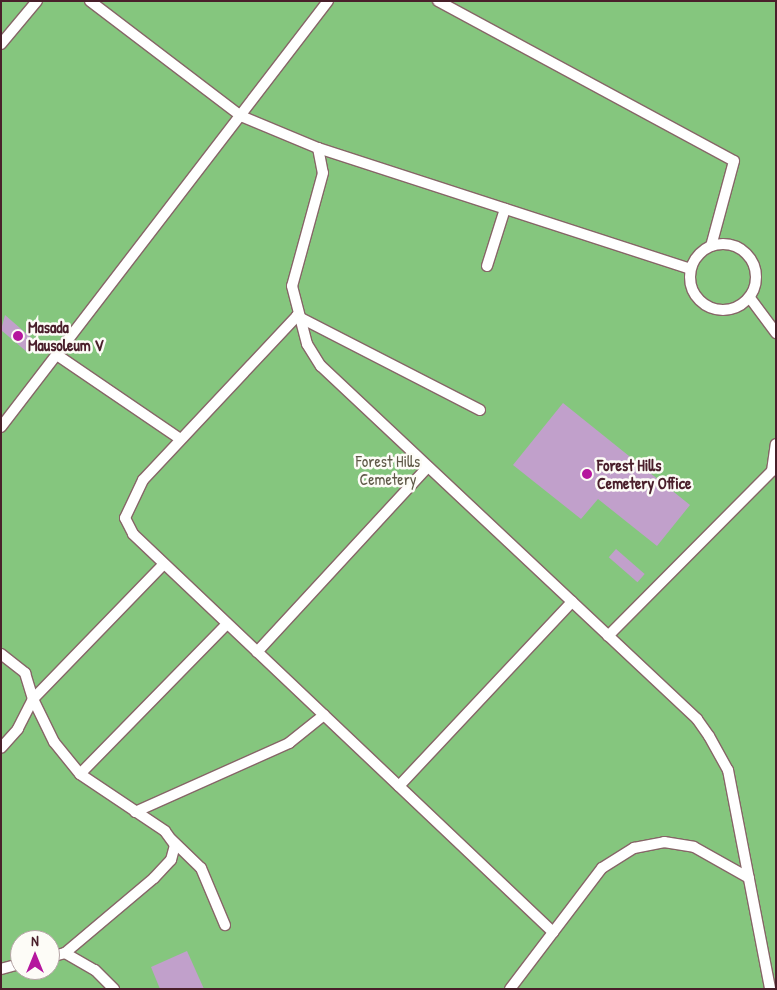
<!DOCTYPE html>
<html>
<head>
<meta charset="utf-8">
<style>
  body { margin:0 }
  #map { position:relative; width:777px; height:990px; overflow:hidden; background:#f6ebd7; font-family:"Patrick Hand",sans-serif }
  div>[style] { position:absolute }
  .green>* { inset:0; background:#85c67e }
  .building>* { inset:0; background:#c1a0cb; transform-origin:0 0 }
  .roads { filter:drop-shadow(1px 0 #866667) drop-shadow(-1px 0 #866667) drop-shadow(0 1px #866667) drop-shadow(0 -1px #866667) }
  .service>* { height:10px; margin:-5px; padding:0 5px; transform-origin:5px; border-radius:5px; background:#fff }
  .service>.ring { margin:-5px; padding:0; box-sizing:content-box; background:none; border:10px solid #fff; border-radius:50% }
  .dots>* { width:14px; height:14px; translate:-50% -50%; box-sizing:border-box; border:2px solid #fdfcf7; border-radius:50% }
  span { translate:-50% -50%; white-space:nowrap; text-align:center; line-height:1.15; -webkit-text-stroke:5px #fdfcf7; paint-order:stroke }
  .poi-label { font-size:16px; color:#4a1f2b; font-weight:700 }
  .left { translate:0 -50%; text-align:left }
  .park-label { font-size:16px; color:#5f5948 }
  .frame { position:absolute; inset:0; border:2px solid #4a1f2b; pointer-events:none }
  .north { position:absolute; left:10px; top:930px; width:50px; height:50px; box-sizing:border-box; background:#fdfcf7; border:1px solid #b5a4a5; border-radius:50%; rotate:0deg; font-size:14px; font-weight:700; line-height:20px; text-align:center; color:#4a1f2b }
  .north::after { content:''; display:block; margin:auto; width:18px; height:22px; background:#b5179e; clip-path:polygon(50% 0,100% 100%,50% 72%,0 100%) }
</style>
</head>
<body>
<div id="map">
  <div class="green">
    <i style="clip-path:polygon(evenodd,1px 1px,776px 1px,776px 989px,1px 989px,1px 1px,20px 940px,50px 940px,50px 970px,20px 970px,20px 940px)"></i>
  </div>
  <div class="building">
    <i style="clip-path:polygon(5px 315px,35px 341px,27px 352px,1px 330px)"></i>
    <i style="clip-path:polygon(563px 403px,690px 505px,657px 546px,598px 499px,581px 519px,513px 465px)"></i>
    <i style="left:616px;top:549px;width:38px;height:11px;rotate:41deg"></i>
    <i style="clip-path:polygon(187px 951px,204px 989px,160px 989px,151px 967px)"></i>
  </div>
  <div class="roads">
    <div class="service">
      <i style="left:90px;top:1px;width:190px;rotate:37.3deg"></i>
      <i style="left:241px;top:116px;width:83px;rotate:22.6deg"></i>
      <i style="left:318px;top:148px;width:391px;rotate:18deg"></i>
      <i style="left:438px;top:1px;width:336px;rotate:28.4deg"></i>
      <i style="left:734px;top:161px;width:88px;rotate:105.1deg"></i>
      <i style="left:1px;top:44px;width:56px;rotate:-50.1deg"></i>
      <i style="left:318px;top:148px;width:25px;rotate:79deg"></i>
      <i style="left:323px;top:173px;width:117px;rotate:105.3deg"></i>
      <i style="left:292px;top:286px;width:60px;rotate:75.5deg"></i>
      <i style="left:307px;top:344px;width:26px;rotate:58deg"></i>
      <i style="left:321px;top:366px;width:516px;rotate:43.19deg"></i>
      <i style="left:697px;top:719px;width:21px;rotate:55deg"></i>
      <i style="left:709px;top:736px;width:39px;rotate:61deg"></i>
      <i style="left:728px;top:770px;width:223px;rotate:79.1deg"></i>
      <i class="ring" style="left:690px;top:244px;width:56px;height:56px"></i>
      <i style="left:487px;top:266px;width:60px;rotate:-72.5deg"></i>
      <i style="left:750px;top:298px;width:44px;rotate:53.4deg"></i>
      <i style="left:57px;top:355px;width:149px;rotate:34.3deg"></i>
      <i style="left:480px;top:410px;width:206px;rotate:-152.8deg"></i>
      <i style="left:297px;top:316px;width:225px;rotate:133.2deg"></i>
      <i style="left:143px;top:480px;width:42px;rotate:115.3deg"></i>
      <i style="left:125px;top:518px;width:18px;rotate:63deg"></i>
      <i style="left:133px;top:534px;width:579px;rotate:43.46deg"></i>
      <i style="left:1px;top:427px;width:537px;rotate:-52.49deg"></i>
      <i style="left:608px;top:636px;width:233px;rotate:-45.2deg"></i>
      <i style="left:772px;top:471px;width:27px;rotate:-82deg"></i>
      <i style="left:257px;top:652px;width:252px;rotate:-47.3deg"></i>
      <i style="left:1px;top:654px;width:31px;rotate:38deg"></i>
      <i style="left:25px;top:673px;width:27px;rotate:73deg"></i>
      <i style="left:33px;top:699px;width:34px;rotate:117deg"></i>
      <i style="left:18px;top:729px;width:25px;rotate:132deg"></i>
      <i style="left:80px;top:774px;width:210px;rotate:-45.6deg"></i>
      <i style="left:399px;top:786px;width:253px;rotate:-46.8deg"></i>
      <i style="left:135px;top:812px;width:169px;rotate:-24.1deg"></i>
      <i style="left:289px;top:743px;width:45px;rotate:-38.7deg"></i>
      <i style="left:172px;top:840px;width:40px;rotate:44deg"></i>
      <i style="left:201px;top:868px;width:62px;rotate:67.2deg"></i>
      <i style="left:65px;top:953px;width:116px;rotate:-40.1deg"></i>
      <i style="left:154px;top:878px;width:25px;rotate:-47deg"></i>
      <i style="left:171px;top:860px;width:16px;rotate:-75deg"></i>
      <i style="left:175px;top:845px;width:17px;rotate:-126deg"></i>
      <i style="left:165px;top:831px;width:102px;rotate:-146.2deg"></i>
      <i style="left:80px;top:774px;width:41px;rotate:-129.1deg"></i>
      <i style="left:54px;top:742px;width:48px;rotate:-116deg"></i>
      <i style="left:33px;top:699px;width:188px;rotate:-45.9deg"></i>
      <i style="left:50px;top:957px;width:16px;rotate:-15deg"></i>
      <i style="left:65px;top:953px;width:34px;rotate:30deg"></i>
      <i style="left:95px;top:970px;width:27px;rotate:45deg"></i>
      <i style="left:1px;top:969px;width:20px;rotate:-15deg"></i>
      <i style="left:510px;top:989px;width:152px;rotate:-52.8deg"></i>
      <i style="left:602px;top:868px;width:38px;rotate:-32deg"></i>
      <i style="left:634px;top:848px;width:31px;rotate:-11deg"></i>
      <i style="left:664px;top:842px;width:30px;rotate:9deg"></i>
      <i style="left:694px;top:847px;width:63px;rotate:29.4deg"></i>
    </div>
  </div>
  <div class="dots">
    <i style="left:18px;top:336px;background:#b5179e"></i>
    <i style="left:587px;top:474px;background:#b5179e"></i>
  </div>
  <div class="poi-label">
    <span class="left" style="left:28px;top:336px">Masada<br>Mausoleum V</span>
    <span class="left" style="left:597px;top:474px">Forest Hills<br>Cemetery Office</span>
  </div>
  <div class="park-label">
    <span style="left:388px;top:470px">Forest Hills<br>Cemetery</span>
  </div>
  <div class="frame"></div>
  <div class="north">N</div>
</div>
</body>
</html>
